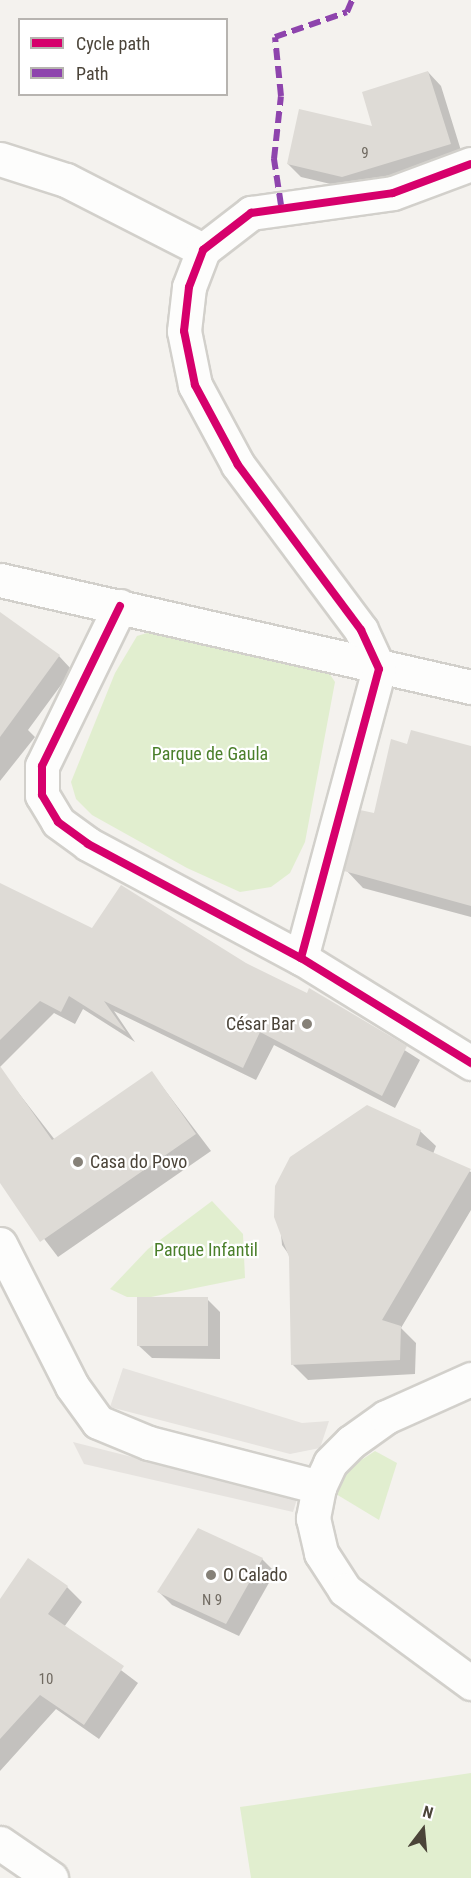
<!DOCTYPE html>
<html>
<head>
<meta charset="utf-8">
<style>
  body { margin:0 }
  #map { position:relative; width:471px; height:1878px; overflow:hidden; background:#f4f2ee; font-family:"Roboto Condensed",sans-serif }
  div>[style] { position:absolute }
  .green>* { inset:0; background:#e1eecf }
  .parking>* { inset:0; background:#e6e3df }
  .shadow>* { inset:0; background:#0003 }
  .building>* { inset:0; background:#dedbd6; transform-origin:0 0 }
  .roads { filter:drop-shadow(2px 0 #d2d0cb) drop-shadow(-2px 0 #d2d0cb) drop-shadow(0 2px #d2d0cb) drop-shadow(0 -2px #d2d0cb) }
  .minor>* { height:33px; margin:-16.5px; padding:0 16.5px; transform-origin:16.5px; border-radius:16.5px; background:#fdfdfc }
  .quiet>* { height:6px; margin-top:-3px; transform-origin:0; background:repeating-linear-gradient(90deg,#8e44ad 0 12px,transparent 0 18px) }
  .cycleway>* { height:8px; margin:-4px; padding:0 4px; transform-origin:4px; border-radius:4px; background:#d6006c }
  .dots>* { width:16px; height:16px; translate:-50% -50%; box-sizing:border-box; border:3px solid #fff; border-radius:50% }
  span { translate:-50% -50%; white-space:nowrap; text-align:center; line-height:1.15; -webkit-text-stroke:4.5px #fff; paint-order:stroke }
  .number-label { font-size:15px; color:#706a61 }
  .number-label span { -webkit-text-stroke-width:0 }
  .park-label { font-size:18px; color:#4a7f2a }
  .poi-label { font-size:18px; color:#4b4439 }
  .right { translate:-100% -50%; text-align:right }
  .left { translate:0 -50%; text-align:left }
  .legend { position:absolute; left:18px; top:18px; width:210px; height:78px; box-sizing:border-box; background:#fff; border:2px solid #b7b4b0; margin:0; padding:8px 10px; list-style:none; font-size:18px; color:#4b4439 }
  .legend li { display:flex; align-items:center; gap:12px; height:30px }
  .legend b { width:30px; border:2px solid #b7b4b0 }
  .north { position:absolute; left:393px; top:1800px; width:60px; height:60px; -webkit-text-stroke:4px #fff; paint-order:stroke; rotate:16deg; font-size:16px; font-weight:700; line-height:24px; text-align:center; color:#4b4439 }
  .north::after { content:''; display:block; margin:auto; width:21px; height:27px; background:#4b4439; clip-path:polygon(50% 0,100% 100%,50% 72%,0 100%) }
</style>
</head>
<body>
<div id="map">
  <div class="green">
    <i style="clip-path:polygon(157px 630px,327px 670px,335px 682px,305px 842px,290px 873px,271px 887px,240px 892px,187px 868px,92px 815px,76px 799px,71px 782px,115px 673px,137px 636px)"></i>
    <i style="clip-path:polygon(212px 1201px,243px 1234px,245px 1278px,151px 1297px,127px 1297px,110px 1289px,148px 1249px)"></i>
    <i style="clip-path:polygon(375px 1451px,397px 1463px,379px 1520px,336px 1494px,349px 1468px)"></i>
    <i style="clip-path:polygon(471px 1773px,471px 1878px,251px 1878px,240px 1807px)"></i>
  </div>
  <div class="parking">
    <i style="clip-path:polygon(123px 1368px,302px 1423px,329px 1421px,320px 1448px,290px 1454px,110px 1407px)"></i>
    <i style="clip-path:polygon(73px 1442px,297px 1499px,293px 1512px,84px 1464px)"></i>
  </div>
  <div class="shadow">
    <i style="clip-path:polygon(428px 72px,441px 86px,463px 157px,356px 190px,301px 177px,288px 164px,374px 128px)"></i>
    <i style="clip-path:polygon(0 633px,59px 656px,72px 670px,28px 730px,35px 737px,0 781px)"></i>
    <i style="clip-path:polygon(408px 746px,471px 748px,471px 917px,363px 888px,346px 870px)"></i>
    <i style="clip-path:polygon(0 884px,92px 930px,246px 964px,307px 995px,310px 990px,420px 1060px,395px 1108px,274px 1045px,256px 1080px,114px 1011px,135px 1042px,83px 1009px,75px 1024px,54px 1013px,0 1067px)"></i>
    <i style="clip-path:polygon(152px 1073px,211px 1151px,58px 1257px,0 1181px,0 1089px,10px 1082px,55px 1140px)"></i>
    <i style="clip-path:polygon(420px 1131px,436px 1146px,433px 1154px,471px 1172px,471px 1210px,401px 1328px,416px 1343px,415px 1374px,308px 1380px,292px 1364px,290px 1256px,282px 1245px,277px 1186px)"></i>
    <i style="clip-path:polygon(207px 1299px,220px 1312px,220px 1359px,152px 1358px,138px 1345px)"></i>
    <i style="clip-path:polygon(262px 1559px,275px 1572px,239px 1636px,172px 1605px,159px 1592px)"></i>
    <i style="clip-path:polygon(67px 1587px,82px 1602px,64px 1627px,138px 1683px,99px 1739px,56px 1709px,0 1771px,0 1602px)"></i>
  </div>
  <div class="building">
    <i style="clip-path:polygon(428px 71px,451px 144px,342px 177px,287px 164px,299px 109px,372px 126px,362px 92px)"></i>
    <i style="clip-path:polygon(0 612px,60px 655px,0 737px)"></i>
    <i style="clip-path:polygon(411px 730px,471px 746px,471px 906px,344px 871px,360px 810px,374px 813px,391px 739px,407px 744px)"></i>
    <i style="clip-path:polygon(0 883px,92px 928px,121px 885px,246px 963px,307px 993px,309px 988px,407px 1046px,382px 1096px,260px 1032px,243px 1068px,104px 1001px,126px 1032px,69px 996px,61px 1012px,40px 1001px,0 1040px)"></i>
    <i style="clip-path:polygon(0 1066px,52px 1140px,152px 1071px,196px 1134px,40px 1242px,0 1183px)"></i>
    <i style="clip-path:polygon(367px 1105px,421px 1130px,416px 1145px,471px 1169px,382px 1320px,401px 1326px,400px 1360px,291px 1365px,289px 1257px,274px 1217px,275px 1186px,290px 1157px)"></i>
    <i style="left:137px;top:1297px;width:71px;height:49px"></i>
    <i style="clip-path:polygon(198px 1528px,263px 1558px,226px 1624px,157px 1592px)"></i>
    <i style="clip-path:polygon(28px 1558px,68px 1586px,48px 1614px,124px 1666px,84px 1725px,40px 1695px,0 1739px,0 1599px)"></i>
  </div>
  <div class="roads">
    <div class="minor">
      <i style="left:0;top:159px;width:69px;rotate:17.7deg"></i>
      <i style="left:66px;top:180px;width:154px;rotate:27.1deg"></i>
      <i style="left:0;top:580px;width:483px;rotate:12.8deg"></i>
      <i style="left:120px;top:606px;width:178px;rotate:116deg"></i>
      <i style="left:42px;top:766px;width:29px;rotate:90deg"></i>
      <i style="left:42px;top:795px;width:31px;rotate:59deg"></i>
      <i style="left:58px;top:822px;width:37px;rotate:36deg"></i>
      <i style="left:88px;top:844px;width:242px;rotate:28.2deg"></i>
      <i style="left:301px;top:958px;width:200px;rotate:31.7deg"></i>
      <i style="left:301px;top:958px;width:299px;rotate:-74.9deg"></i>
      <i style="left:379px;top:669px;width:43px;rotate:-114.8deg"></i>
      <i style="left:361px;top:630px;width:206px;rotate:-126.7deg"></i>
      <i style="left:238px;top:465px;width:91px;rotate:-118.3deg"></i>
      <i style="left:195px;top:385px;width:55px;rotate:-101.5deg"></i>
      <i style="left:184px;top:331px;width:44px;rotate:-83.5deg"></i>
      <i style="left:189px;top:287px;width:40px;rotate:-69deg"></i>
      <i style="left:203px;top:250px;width:61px;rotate:-37.6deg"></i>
      <i style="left:251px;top:213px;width:143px;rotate:-8deg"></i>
      <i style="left:393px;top:193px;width:83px;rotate:-20.4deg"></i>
      <i style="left:0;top:1244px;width:159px;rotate:63.1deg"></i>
      <i style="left:72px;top:1386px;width:44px;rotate:54.2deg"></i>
      <i style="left:98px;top:1422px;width:55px;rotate:22.4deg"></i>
      <i style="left:149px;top:1443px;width:176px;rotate:14.5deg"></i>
      <i style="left:319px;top:1487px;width:26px;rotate:-65deg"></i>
      <i style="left:330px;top:1463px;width:30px;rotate:-45deg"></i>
      <i style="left:351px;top:1442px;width:43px;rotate:-35.5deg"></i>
      <i style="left:386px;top:1417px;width:93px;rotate:-24.1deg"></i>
      <i style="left:319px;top:1487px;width:32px;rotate:101deg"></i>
      <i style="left:313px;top:1518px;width:36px;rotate:77deg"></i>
      <i style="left:321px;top:1553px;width:44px;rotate:57deg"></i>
      <i style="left:345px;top:1590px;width:157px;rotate:36.4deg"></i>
      <i style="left:0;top:1843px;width:62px;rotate:34.5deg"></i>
    </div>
  </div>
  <div class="quiet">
    <i style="left:281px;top:205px;width:47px;rotate:-98.7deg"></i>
    <i style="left:274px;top:159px;width:63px;rotate:-83.7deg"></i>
    <i style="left:281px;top:96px;width:59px;rotate:-95.8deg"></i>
    <i style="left:275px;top:37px;width:76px;rotate:-19.1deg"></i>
    <i style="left:347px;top:12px;width:13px;rotate:-67deg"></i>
  </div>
  <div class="cycleway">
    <i style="left:120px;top:606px;width:178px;rotate:116deg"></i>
    <i style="left:42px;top:766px;width:29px;rotate:90deg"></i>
    <i style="left:42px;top:795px;width:31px;rotate:59deg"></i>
    <i style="left:58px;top:822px;width:37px;rotate:36deg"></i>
    <i style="left:88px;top:844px;width:242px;rotate:28.2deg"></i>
    <i style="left:301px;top:958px;width:200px;rotate:31.7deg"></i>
    <i style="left:301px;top:958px;width:299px;rotate:-74.9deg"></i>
    <i style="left:379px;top:669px;width:43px;rotate:-114.8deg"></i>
    <i style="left:361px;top:630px;width:206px;rotate:-126.7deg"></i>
    <i style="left:238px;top:465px;width:91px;rotate:-118.3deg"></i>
    <i style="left:195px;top:385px;width:55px;rotate:-101.5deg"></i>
    <i style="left:184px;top:331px;width:44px;rotate:-83.5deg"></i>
    <i style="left:189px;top:287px;width:40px;rotate:-69deg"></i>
    <i style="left:203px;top:250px;width:61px;rotate:-37.6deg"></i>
    <i style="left:251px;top:213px;width:143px;rotate:-8deg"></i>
    <i style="left:393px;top:193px;width:83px;rotate:-20.4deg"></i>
  </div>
  <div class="dots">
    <i style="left:307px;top:1024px;background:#868178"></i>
    <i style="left:78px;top:1162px;background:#868178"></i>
    <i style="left:211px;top:1575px;background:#868178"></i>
  </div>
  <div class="number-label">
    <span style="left:365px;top:154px">9</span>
    <span style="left:212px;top:1601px">N 9</span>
    <span style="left:46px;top:1680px">10</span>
  </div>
  <div class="park-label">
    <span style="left:210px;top:754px">Parque de Gaula</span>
    <span style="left:206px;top:1250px">Parque Infantil</span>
  </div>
  <div class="poi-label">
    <span class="right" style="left:295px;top:1024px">César Bar</span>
    <span class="left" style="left:90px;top:1162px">Casa do Povo</span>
    <span class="left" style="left:223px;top:1575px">O Calado</span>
  </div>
  <ul class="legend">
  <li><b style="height:8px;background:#d6006c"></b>Cycle path</li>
  <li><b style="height:8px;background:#8e44ad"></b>Path</li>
  </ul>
  <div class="north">N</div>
</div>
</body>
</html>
